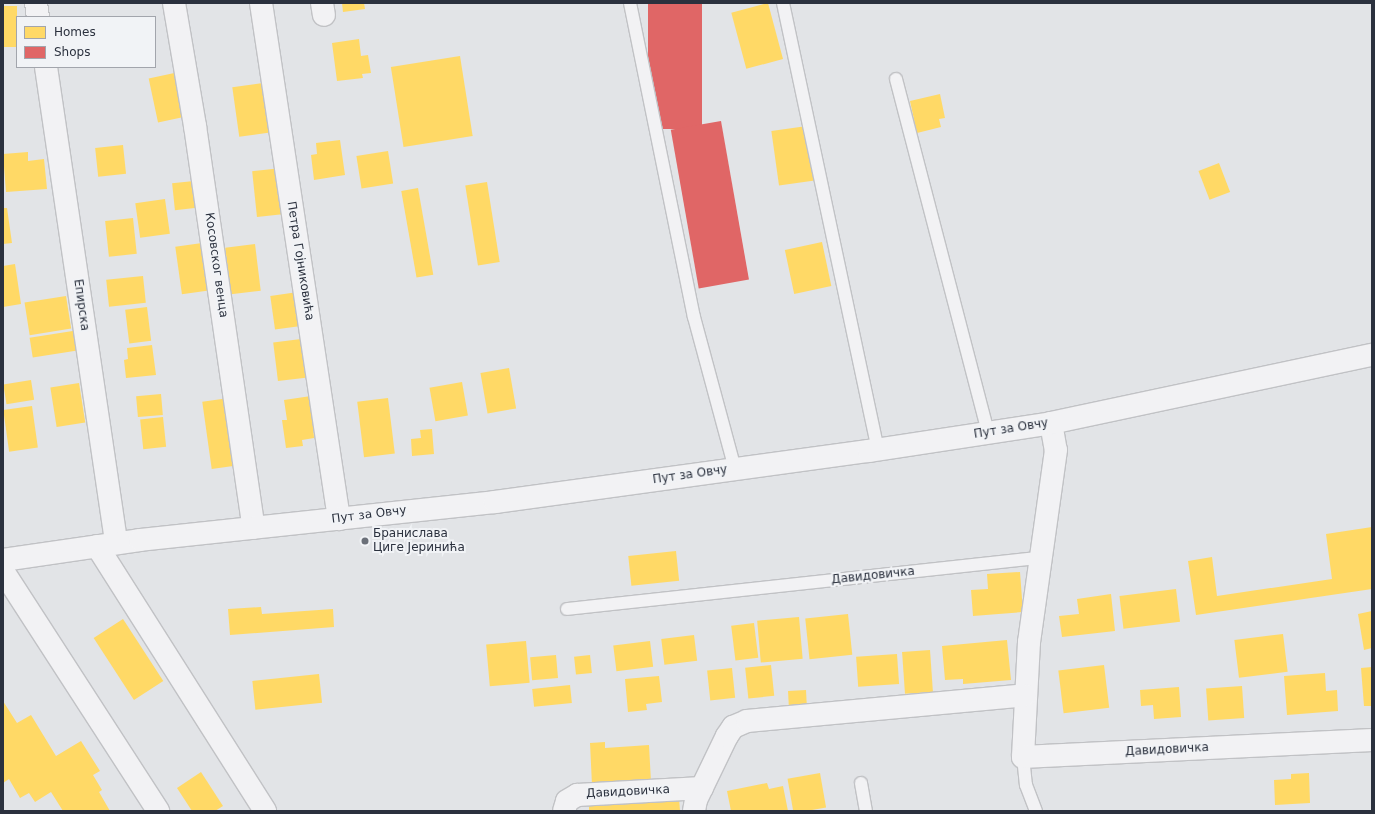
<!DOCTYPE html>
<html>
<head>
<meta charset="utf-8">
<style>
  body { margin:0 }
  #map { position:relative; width:1375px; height:814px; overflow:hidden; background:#e2e4e7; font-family:"DejaVu Sans",sans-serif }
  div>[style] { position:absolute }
  .homes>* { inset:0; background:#ffd966; transform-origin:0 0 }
  .shops>* { inset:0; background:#e06666; transform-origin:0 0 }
  .roads { filter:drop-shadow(1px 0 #c1c2c5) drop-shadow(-1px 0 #c1c2c5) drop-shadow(0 1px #c1c2c5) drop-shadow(0 -1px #c1c2c5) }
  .service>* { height:12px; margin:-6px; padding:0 6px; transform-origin:6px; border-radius:6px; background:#f2f2f4 }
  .minor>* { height:22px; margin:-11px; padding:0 11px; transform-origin:11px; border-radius:11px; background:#f2f2f4 }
  .tertiary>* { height:22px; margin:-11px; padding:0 11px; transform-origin:11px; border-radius:11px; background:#f2f2f4 }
  .dots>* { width:11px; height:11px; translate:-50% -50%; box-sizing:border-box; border:2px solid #f1f3f6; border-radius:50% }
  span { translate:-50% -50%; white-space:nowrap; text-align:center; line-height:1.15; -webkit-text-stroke:4px #f1f3f6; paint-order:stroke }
  .street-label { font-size:12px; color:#2b313e }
  .poi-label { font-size:12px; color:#2b313e }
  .left { translate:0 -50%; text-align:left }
  .frame { position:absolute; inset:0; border:4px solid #2b313e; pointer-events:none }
  .legend { position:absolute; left:16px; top:16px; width:140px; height:52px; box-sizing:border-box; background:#f1f3f6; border:1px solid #a2a5ac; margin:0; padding:5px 7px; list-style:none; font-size:12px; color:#2b313e }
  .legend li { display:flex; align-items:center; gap:8px; height:20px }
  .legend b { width:20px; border:1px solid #a2a5ac }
</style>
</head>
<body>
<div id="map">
  <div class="homes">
    <i style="clip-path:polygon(342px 3px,364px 3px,365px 9px,343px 12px)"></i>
    <i style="left:768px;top:3px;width:58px;height:38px;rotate:75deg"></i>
    <i style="left:17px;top:6px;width:41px;height:14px;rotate:90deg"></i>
    <i style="clip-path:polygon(359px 39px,361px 56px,368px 55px,371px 73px,362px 74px,363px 78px,337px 81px,332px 43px)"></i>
    <i style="left:460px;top:56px;width:81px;height:70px;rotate:81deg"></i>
    <i style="left:179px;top:72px;width:45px;height:31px;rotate:78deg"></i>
    <i style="left:263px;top:83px;width:50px;height:31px;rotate:82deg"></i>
    <i style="clip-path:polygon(940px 94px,945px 118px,939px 119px,941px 127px,917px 133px,910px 101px)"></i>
    <i style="left:807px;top:126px;width:55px;height:36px;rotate:82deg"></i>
    <i style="clip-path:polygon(340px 140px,345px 175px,314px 180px,311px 155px,317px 154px,316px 143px)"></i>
    <i style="left:123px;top:145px;width:29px;height:28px;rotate:84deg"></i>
    <i style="left:388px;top:151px;width:33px;height:32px;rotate:81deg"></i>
    <i style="clip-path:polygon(28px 152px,28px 161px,44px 159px,47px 189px,6px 192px,3px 154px)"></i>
    <i style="left:1219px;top:163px;width:31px;height:22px;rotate:69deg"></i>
    <i style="left:282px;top:168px;width:46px;height:30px;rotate:84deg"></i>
    <i style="left:194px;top:181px;width:27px;height:22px;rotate:84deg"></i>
    <i style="left:487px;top:182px;width:81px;height:22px;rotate:81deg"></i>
    <i style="left:418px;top:188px;width:88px;height:17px;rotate:80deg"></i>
    <i style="left:165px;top:199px;width:35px;height:30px;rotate:82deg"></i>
    <i style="clip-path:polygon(3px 208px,7px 208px,12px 243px,3px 244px)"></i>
    <i style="left:133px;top:218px;width:36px;height:28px;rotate:84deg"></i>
    <i style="left:822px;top:242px;width:45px;height:38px;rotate:78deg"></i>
    <i style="left:202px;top:243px;width:48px;height:27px;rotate:82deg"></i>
    <i style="left:255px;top:244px;width:47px;height:30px;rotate:83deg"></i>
    <i style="clip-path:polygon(15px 264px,21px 304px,3px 307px,3px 266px)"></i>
    <i style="left:143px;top:276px;width:27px;height:37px;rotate:84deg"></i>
    <i style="left:298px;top:292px;width:34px;height:28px;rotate:82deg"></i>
    <i style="left:66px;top:296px;width:33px;height:42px;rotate:81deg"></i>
    <i style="left:147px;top:307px;width:34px;height:22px;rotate:83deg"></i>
    <i style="left:79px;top:330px;width:20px;height:50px;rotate:81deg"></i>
    <i style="left:301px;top:339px;width:39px;height:28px;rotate:83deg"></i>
    <i style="clip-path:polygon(152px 345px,156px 375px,126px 378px,124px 360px,128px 359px,127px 348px)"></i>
    <i style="left:509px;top:368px;width:41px;height:29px;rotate:80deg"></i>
    <i style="left:31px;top:380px;width:20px;height:28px;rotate:81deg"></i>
    <i style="left:462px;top:382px;width:34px;height:33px;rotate:80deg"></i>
    <i style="left:79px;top:383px;width:40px;height:29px;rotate:81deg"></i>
    <i style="left:161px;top:394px;width:21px;height:25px;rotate:85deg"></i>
    <i style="clip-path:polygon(311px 396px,314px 438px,302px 440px,303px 446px,286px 448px,282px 420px,287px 420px,284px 400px)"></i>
    <i style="left:229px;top:398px;width:68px;height:27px;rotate:82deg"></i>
    <i style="left:388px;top:398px;width:56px;height:31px;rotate:83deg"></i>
    <i style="left:32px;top:406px;width:42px;height:29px;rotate:82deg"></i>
    <i style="left:163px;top:417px;width:30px;height:23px;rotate:84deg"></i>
    <i style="clip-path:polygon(432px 429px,434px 454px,412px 456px,411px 439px,421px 438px,420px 430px)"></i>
    <i style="clip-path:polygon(1372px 527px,1372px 589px,1196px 615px,1188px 561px,1212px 557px,1217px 596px,1332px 579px,1326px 534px)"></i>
    <i style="left:676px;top:551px;width:30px;height:48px;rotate:84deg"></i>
    <i style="clip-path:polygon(1020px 572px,1023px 612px,973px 616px,971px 590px,988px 589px,987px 574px)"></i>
    <i style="left:1176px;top:589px;width:33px;height:57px;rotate:83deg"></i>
    <i style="clip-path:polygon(1111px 594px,1115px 631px,1062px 637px,1059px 616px,1079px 614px,1077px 599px)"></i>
    <i style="clip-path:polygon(261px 607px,262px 614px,333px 609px,334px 627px,230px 635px,228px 609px)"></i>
    <i style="clip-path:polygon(1372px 611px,1372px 648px,1364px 650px,1358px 614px)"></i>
    <i style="left:848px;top:614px;width:41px;height:43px;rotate:84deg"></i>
    <i style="left:799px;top:617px;width:42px;height:42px;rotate:85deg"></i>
    <i style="left:123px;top:619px;width:74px;height:35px;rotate:57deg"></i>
    <i style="left:754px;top:623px;width:35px;height:23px;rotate:83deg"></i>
    <i style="left:1283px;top:634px;width:38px;height:49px;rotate:83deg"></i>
    <i style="left:694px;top:635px;width:26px;height:33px;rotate:83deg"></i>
    <i style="clip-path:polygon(1007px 640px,1011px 680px,963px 684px,963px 679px,945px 680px,942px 646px)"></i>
    <i style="left:526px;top:641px;width:42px;height:40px;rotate:85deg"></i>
    <i style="left:650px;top:641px;width:26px;height:37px;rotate:83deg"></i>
    <i style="left:930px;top:650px;width:42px;height:28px;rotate:86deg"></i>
    <i style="left:897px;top:654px;width:30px;height:41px;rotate:86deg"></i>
    <i style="left:556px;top:655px;width:23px;height:26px;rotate:85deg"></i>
    <i style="left:590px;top:655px;width:18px;height:16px;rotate:84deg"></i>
    <i style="left:771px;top:665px;width:31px;height:26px;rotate:84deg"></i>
    <i style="left:1104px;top:665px;width:43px;height:46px;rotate:83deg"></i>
    <i style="clip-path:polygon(1372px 667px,1372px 706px,1364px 706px,1361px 668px)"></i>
    <i style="left:732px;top:668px;width:30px;height:25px;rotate:84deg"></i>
    <i style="clip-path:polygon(1325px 673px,1326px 691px,1337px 690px,1338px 711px,1287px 715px,1284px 676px)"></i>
    <i style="left:319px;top:674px;width:29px;height:67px;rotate:84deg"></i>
    <i style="clip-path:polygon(659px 676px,662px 702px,646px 704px,647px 710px,628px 712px,625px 679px)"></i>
    <i style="left:570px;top:685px;width:18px;height:38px;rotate:84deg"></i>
    <i style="left:1242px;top:686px;width:32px;height:36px;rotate:86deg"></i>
    <i style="clip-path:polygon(1179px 687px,1181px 717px,1154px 719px,1153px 705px,1141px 706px,1140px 690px)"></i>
    <i style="left:806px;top:690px;width:18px;height:18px;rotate:87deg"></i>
    <i style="clip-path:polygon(3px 701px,17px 723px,31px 715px,56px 756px,81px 741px,100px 771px,93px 775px,102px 790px,99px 792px,110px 811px,63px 811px,51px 792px,35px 802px,29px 793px,20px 798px,9px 779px,3px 783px)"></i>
    <i style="clip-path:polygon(605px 742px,605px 748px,649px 745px,651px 782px,592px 785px,590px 743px)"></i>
    <i style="clip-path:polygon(201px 772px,223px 806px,215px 811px,192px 811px,177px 788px)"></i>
    <i style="left:820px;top:773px;width:35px;height:33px;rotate:80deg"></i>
    <i style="clip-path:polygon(1309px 773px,1310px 803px,1275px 805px,1274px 780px,1291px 779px,1291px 774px)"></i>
    <i style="clip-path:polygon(767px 783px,769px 789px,783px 786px,788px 811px,731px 811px,727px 791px)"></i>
    <i style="clip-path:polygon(679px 798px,680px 811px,589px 811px,589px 803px)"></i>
  </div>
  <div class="shops">
    <i style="left:648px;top:3px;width:54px;height:126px"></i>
    <i style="left:721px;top:121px;width:161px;height:51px;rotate:80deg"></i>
  </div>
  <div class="roads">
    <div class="service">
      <i style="left:630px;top:3px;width:320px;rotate:78.5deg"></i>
      <i style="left:694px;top:317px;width:157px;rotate:74.9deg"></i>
      <i style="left:783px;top:3px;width:457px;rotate:78deg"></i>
      <i style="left:896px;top:79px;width:366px;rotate:75.4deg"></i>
      <i style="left:567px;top:609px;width:476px;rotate:-6.2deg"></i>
      <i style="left:1023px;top:757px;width:28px;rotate:84deg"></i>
      <i style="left:1026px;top:785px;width:28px;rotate:69deg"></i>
      <i style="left:861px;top:783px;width:28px;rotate:80deg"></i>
    </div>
    <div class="minor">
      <i style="left:36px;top:3px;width:14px;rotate:82deg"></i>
      <i style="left:174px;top:3px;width:125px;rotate:80.3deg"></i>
      <i style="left:195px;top:126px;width:406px;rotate:81.7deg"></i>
      <i style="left:261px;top:3px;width:522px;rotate:81.4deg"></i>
      <i style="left:322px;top:3px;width:12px;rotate:81deg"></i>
      <i style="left:46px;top:67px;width:481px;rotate:81.6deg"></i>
      <i style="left:1051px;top:423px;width:27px;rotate:80deg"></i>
      <i style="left:1056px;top:450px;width:194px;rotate:98deg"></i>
      <i style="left:1029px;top:642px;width:115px;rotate:93deg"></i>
      <i style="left:1023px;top:757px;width:349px;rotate:-2.8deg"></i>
      <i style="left:97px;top:546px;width:314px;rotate:57.6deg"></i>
      <i style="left:3px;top:571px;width:286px;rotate:57.1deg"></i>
      <i style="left:564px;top:811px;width:10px;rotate:-73deg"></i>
      <i style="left:567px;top:801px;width:12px;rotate:-31deg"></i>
      <i style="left:577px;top:795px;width:125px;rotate:-3.2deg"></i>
      <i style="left:694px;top:811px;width:11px;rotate:-80deg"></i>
      <i style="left:696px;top:800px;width:71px;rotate:-64.2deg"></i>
      <i style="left:727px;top:736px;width:11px;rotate:-56deg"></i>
      <i style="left:733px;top:727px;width:15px;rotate:-23deg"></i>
      <i style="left:747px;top:721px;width:279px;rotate:-5.3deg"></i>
    </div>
    <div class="tertiary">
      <i style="left:3px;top:560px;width:138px;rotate:-8.3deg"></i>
      <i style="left:140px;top:540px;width:357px;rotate:-6.1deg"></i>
      <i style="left:495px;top:502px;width:377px;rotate:-7.8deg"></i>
      <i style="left:869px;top:451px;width:184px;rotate:-8.7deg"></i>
      <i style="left:1051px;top:423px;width:328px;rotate:-12deg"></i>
    </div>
  </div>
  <div class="dots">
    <i style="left:365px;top:541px;background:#6b7079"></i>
  </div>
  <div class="street-label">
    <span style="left:300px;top:261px;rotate:81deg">Петра Гојниковића</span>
    <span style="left:216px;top:265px;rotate:82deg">Косовског венца</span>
    <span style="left:81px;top:305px;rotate:82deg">Епирска</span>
    <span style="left:1011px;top:429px;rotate:-9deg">Пут за Овчу</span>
    <span style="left:690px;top:475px;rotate:-8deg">Пут за Овчу</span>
    <span style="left:369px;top:515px;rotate:-7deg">Пут за Овчу</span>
    <span style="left:873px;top:576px;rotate:-6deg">Давидовичка</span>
    <span style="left:1167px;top:750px;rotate:-3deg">Давидовичка</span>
    <span style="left:628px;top:792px;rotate:-3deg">Давидовичка</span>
  </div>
  <div class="poi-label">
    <span class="left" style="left:373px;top:541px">Бранислава<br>Циге Јеринића</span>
  </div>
  <div class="frame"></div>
  <ul class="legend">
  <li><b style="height:11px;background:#ffd966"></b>Homes</li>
  <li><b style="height:11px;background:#e06666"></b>Shops</li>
  </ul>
</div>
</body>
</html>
